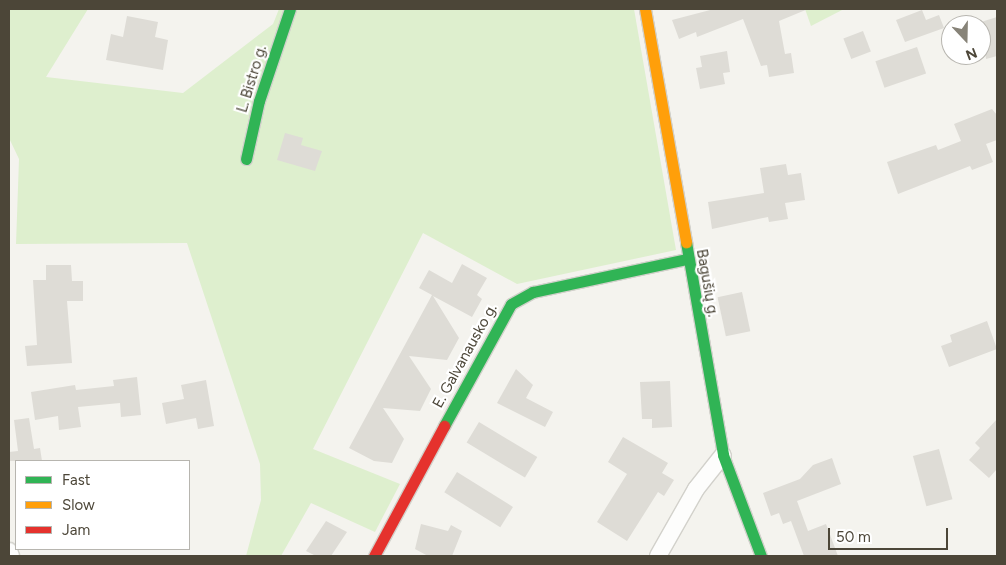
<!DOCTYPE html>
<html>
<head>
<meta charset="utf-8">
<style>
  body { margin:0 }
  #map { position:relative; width:1006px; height:565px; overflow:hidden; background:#f4f3ee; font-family:Figtree,sans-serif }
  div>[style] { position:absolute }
  .green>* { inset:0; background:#deefce }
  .building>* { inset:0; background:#dedcd6; transform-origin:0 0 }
  .roads { filter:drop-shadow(1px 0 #d2d1cb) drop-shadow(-1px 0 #d2d1cb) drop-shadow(0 1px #d2d1cb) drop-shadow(0 -1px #d2d1cb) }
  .street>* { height:16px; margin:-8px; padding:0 8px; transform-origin:8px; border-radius:8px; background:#fdfdfc }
  .fast>* { height:11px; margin:-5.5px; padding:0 5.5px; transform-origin:5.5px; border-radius:5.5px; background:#30b455 }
  .slow>* { height:11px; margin:-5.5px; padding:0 5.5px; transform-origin:5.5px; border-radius:5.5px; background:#ff9f0a }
  .jam>* { height:11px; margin:-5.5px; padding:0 5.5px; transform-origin:5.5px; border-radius:5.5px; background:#e5322d }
  span { translate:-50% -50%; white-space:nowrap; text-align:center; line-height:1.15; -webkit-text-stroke:4.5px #fff; paint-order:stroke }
  .street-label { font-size:15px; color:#4c4638 }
  .frame { position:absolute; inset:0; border:10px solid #4c4638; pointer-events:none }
  .legend { position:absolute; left:15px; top:460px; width:175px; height:90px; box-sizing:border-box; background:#fff; border:1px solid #b7b5af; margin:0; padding:6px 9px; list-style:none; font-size:15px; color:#4c4638 }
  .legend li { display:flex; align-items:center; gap:10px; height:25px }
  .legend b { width:25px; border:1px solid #b7b5af }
  .north { position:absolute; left:941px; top:15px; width:50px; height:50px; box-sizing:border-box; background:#fff; border:1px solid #b7b5af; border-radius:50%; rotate:159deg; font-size:14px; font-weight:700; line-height:20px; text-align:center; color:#4c4638 }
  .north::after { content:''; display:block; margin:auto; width:18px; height:22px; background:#878378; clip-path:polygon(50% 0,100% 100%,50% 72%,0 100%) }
  .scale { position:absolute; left:828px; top:528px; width:120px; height:22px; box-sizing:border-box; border:2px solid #4c4638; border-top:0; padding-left:6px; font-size:15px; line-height:18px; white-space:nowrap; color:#4c4638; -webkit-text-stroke:4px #fff; paint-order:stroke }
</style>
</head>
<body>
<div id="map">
  <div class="green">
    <i style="clip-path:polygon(9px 9px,88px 9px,46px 77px,183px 93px,273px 24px,279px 9px,634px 9px,676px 250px,517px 284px,423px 233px,313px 449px,400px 484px,375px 532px,311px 503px,281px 556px,246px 556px,261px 500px,260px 464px,187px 243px,16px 244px,19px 159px,9px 138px)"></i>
    <i style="clip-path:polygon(805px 9px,844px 9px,811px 26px)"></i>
  </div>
  <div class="building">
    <i style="clip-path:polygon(714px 9px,808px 9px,779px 21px,785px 54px,791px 53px,794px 73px,769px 77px,767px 65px,761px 66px,743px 19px,697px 37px,696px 32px,679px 39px,672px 20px)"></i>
    <i style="clip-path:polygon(922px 10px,926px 20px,939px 15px,944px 28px,905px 42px,896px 20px)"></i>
    <i style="clip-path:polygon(127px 16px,158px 22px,155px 37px,168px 40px,163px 70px,106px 60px,111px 34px,123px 37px)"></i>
    <i style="clip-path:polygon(997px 17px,997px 56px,986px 59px,981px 22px)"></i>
    <i style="left:863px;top:31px;width:22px;height:21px;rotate:69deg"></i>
    <i style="left:917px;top:47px;width:28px;height:44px;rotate:71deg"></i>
    <i style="clip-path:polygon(727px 51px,730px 72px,723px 73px,725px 84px,700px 89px,696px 68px,702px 67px,700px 56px)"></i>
    <i style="clip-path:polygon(992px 109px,997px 115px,997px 140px,986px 144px,993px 162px,972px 170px,970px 166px,898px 194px,887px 162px,936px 145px,938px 150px,961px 141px,954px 124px)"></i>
    <i style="clip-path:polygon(285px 133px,303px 138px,301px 145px,322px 151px,315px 171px,277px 160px)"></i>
    <i style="clip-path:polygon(786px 164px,788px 175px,801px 173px,805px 200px,785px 203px,788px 219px,769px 222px,768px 217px,712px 229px,708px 202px,764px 193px,760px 168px)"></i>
    <i style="clip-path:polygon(462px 264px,487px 278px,477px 295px,482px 299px,472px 317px,433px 296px,459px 338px,447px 360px,409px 356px,431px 389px,420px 411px,383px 408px,404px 439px,392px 463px,374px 461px,349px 448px,432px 295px,419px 288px,429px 270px,452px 283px)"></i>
    <i style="clip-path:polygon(46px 265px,71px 265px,72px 281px,83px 281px,83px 301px,67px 301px,72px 363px,27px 366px,25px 346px,37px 345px,33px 280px,46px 280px)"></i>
    <i style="left:742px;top:292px;width:40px;height:25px;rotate:78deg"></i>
    <i style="clip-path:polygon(987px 321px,997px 349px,949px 367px,941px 346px,952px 342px,950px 335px)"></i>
    <i style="clip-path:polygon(516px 369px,533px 385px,526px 398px,553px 412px,545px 427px,497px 403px)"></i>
    <i style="clip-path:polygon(137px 377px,141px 415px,121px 417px,120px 403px,78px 407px,81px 427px,59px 430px,58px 416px,35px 420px,31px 392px,75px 385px,76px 390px,114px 386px,113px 380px)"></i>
    <i style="clip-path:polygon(206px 380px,214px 426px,198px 429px,196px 418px,166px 424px,162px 403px,184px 399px,181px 385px)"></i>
    <i style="clip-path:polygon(670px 381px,672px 427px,652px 428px,652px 419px,642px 419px,640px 382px)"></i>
    <i style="clip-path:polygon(29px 418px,34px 449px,40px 448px,42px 461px,9px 461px,9px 452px,18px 451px,14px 420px)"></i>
    <i style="clip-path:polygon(997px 419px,997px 469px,989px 478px,969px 460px,980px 448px,975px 443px)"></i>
    <i style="left:479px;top:422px;width:68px;height:24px;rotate:31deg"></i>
    <i style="clip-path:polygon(623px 437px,668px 463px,662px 473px,674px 480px,664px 496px,658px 492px,627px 541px,597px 522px,627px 474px,608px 462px)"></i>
    <i style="left:939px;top:449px;width:52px;height:27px;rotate:75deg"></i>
    <i style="clip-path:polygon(832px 458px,841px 484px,797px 501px,808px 531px,826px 524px,838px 556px,804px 556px,791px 521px,783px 524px,779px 513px,771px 516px,763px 493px,800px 479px,813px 465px)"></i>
    <i style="left:457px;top:472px;width:66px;height:24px;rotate:32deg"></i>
    <i style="clip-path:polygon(326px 521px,347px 532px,331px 556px,316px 556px,306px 551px)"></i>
    <i style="clip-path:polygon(421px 524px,448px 531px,451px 525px,462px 531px,452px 556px,428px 556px,415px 549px)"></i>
  </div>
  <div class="roads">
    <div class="street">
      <i style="left:9px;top:551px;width:5px;rotate:68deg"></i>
      <i style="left:658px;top:556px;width:77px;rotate:-60.4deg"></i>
      <i style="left:696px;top:489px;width:43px;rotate:-51.5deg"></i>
    </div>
    <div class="fast">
      <i style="left:246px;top:159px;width:59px;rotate:-77.4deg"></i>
      <i style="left:259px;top:101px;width:97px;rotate:-71.4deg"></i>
      <i style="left:686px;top:242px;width:216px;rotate:80.1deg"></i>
      <i style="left:723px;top:455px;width:108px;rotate:69.4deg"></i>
      <i style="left:444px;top:426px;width:139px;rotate:-61.2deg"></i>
      <i style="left:511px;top:304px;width:25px;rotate:-29deg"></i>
      <i style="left:533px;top:292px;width:157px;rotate:-12.1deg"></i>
    </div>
    <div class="slow">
      <i style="left:645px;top:9px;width:237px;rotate:80deg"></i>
    </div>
    <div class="jam">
      <i style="left:374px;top:556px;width:148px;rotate:-61.7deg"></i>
    </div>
  </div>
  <div class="street-label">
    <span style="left:252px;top:79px;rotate:-73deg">L. Bistro g.</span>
    <span style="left:707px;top:283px;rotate:80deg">Bagušių g.</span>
    <span style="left:465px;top:356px;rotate:-61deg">E. Galvanausko g.</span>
  </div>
  <div class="frame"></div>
  <ul class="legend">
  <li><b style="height:6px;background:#30b455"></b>Fast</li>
  <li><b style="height:6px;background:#ff9f0a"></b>Slow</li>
  <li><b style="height:6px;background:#e5322d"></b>Jam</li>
  </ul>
  <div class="north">N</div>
  <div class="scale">50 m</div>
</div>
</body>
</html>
